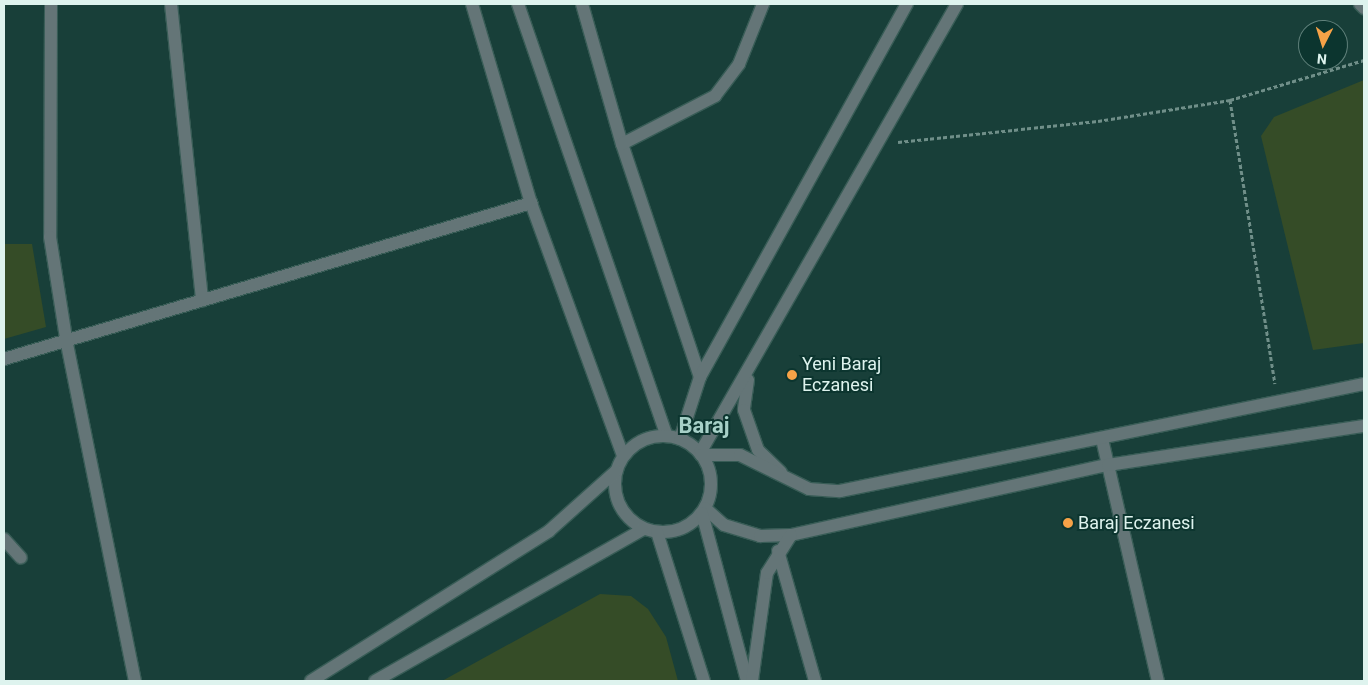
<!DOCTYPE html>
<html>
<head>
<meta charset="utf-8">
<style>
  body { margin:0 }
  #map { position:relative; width:1368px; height:685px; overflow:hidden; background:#183f39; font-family:Roboto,sans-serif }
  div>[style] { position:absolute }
  .green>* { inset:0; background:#354c27 }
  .path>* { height:3px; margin-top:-1.5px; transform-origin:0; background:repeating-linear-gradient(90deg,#708f89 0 4px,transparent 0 6.5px) }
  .roads { filter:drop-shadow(1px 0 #385c56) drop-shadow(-1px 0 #385c56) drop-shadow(0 1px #385c56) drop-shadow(0 -1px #385c56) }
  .minor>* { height:12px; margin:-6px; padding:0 6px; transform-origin:6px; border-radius:6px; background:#647577 }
  .minor>.ring { margin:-6px; padding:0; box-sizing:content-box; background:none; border:12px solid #647577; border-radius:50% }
  .dots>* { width:14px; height:14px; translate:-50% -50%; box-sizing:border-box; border:2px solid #0c352f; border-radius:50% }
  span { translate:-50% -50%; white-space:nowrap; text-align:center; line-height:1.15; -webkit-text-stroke:4px #0c352f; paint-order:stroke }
  .poi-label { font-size:18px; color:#def3ee }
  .left { translate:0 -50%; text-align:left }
  .district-label { font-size:22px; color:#a6d0c7; font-weight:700 }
  .frame { position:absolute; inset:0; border:5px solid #def3ee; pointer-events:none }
  .north { position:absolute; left:1298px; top:20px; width:50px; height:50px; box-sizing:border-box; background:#0c352f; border:1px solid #60817b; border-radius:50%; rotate:185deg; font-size:14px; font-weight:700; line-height:20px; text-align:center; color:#def3ee }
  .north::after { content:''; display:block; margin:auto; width:18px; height:22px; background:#f6a247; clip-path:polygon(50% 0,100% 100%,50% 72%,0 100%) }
</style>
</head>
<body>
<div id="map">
  <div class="green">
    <i style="clip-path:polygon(1364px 80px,1364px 343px,1313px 350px,1261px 136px,1274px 117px)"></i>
    <i style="clip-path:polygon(4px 244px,32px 244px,46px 327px,4px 339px)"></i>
    <i style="clip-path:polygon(600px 594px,631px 596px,648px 609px,666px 637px,678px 681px,442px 681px)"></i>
  </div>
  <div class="path">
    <i style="left:1230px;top:100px;width:287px;rotate:81deg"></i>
    <i style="left:898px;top:142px;width:201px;rotate:-6deg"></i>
    <i style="left:1098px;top:121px;width:134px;rotate:-9deg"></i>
    <i style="left:1230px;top:100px;width:140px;rotate:-16.6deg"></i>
  </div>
  <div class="roads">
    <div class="minor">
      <i style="left:51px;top:4px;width:233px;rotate:90.2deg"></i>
      <i style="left:50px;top:237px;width:108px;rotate:81deg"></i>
      <i style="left:67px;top:344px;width:344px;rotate:78.6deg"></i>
      <i style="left:171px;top:4px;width:298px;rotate:84deg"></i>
      <i style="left:472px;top:4px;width:208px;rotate:73.5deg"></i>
      <i style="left:531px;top:203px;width:269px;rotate:70deg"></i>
      <i style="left:518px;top:4px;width:457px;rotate:71deg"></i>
      <i style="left:582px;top:4px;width:146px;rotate:74.1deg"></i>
      <i style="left:622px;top:144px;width:246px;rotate:71.5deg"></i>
      <i style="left:1360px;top:4px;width:6px;rotate:45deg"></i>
      <i style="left:622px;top:144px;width:105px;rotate:-27.3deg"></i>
      <i style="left:715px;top:96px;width:40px;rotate:-53deg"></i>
      <i style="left:739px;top:64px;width:65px;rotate:-68.2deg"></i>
      <i style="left:4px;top:359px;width:550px;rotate:-16.49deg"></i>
      <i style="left:748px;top:380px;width:30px;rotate:98deg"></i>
      <i style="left:744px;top:410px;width:42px;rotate:70.7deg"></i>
      <i style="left:758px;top:450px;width:32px;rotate:44deg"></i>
      <i class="ring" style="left:615px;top:436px;width:84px;height:84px"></i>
      <i style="left:680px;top:439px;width:65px;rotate:-72.1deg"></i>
      <i style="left:700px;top:377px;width:427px;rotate:-61deg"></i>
      <i style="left:1102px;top:439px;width:248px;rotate:77deg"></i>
      <i style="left:700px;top:453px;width:517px;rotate:-60.21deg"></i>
      <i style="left:701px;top:455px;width:39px"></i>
      <i style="left:740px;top:455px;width:77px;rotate:26.2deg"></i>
      <i style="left:809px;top:489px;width:31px;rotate:4deg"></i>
      <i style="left:840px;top:491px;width:535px;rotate:-11.54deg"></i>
      <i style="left:705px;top:508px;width:25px;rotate:42deg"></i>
      <i style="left:724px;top:525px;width:38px;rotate:17deg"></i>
      <i style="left:760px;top:536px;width:31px;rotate:-2deg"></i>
      <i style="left:791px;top:535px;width:325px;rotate:-12.5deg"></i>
      <i style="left:1108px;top:465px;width:259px;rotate:-8.7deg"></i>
      <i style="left:702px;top:513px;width:174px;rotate:75deg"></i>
      <i style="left:657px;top:532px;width:156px;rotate:72.5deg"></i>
      <i style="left:4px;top:539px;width:25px;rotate:48deg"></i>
      <i style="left:778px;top:551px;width:135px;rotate:74.1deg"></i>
      <i style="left:311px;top:681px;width:281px;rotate:-32.2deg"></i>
      <i style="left:549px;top:531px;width:90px;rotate:-41.8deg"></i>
      <i style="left:375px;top:681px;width:309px;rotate:-29.5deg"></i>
      <i style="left:752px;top:681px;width:109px;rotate:-82.1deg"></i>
      <i style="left:767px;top:573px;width:45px;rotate:-57.7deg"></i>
    </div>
  </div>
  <div class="dots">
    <i style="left:792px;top:375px;background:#f6a247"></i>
    <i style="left:1068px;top:523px;background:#f6a247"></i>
  </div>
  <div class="poi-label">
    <span class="left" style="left:802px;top:375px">Yeni Baraj<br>Eczanesi</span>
    <span class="left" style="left:1078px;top:523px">Baraj Eczanesi</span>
  </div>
  <div class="district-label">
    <span style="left:704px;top:426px">Baraj</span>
  </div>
  <div class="frame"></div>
  <div class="north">N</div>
</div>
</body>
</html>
